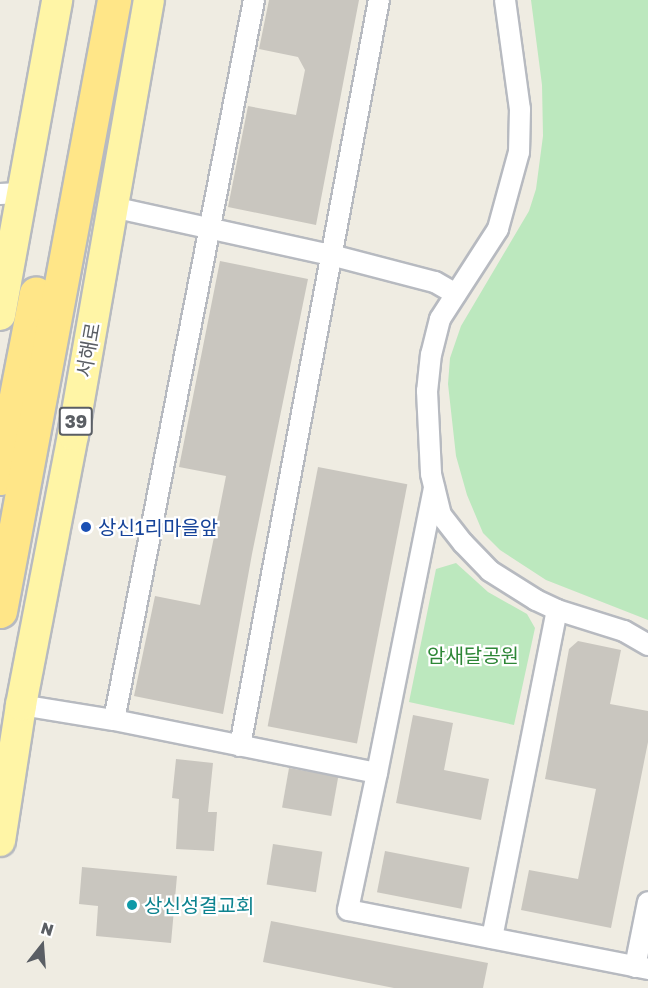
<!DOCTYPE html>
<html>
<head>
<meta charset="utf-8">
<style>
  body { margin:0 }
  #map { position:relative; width:648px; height:988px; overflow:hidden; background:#efece2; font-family:"Golos Text","Noto Sans KR",sans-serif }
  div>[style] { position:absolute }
  .green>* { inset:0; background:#bce8be }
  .building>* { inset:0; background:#c9c6bf; transform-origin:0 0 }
  .roads { filter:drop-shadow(2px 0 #b7bac0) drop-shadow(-2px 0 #b7bac0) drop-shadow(0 2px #b7bac0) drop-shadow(0 -2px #b7bac0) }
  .street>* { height:20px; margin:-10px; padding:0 10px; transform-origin:10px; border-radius:10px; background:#fff }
  .primary>* { height:30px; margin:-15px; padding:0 15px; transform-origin:15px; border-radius:15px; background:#fff5a6 }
  .highway>* { height:33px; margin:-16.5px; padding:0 16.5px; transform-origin:16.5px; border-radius:16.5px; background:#ffe688 }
  .dots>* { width:16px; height:16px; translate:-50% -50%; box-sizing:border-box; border:3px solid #fff; border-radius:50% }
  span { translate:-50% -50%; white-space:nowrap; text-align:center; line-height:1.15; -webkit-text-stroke:4.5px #fff; paint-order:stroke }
  .shield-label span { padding:2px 4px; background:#fff; border:2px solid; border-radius:4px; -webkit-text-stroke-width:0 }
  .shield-label { font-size:18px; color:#5a5e64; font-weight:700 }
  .street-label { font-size:20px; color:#5a5e64 }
  .transit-label { font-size:20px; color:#164399 }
  .left { translate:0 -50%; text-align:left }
  .park-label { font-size:20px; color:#2e8737 }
  .culture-label { font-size:20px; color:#0d838f }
  .north { position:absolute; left:12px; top:916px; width:60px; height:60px; -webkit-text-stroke:4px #fff; paint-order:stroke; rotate:17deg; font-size:16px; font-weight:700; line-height:24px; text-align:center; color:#5a5e64 }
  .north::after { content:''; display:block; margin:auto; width:21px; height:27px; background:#5a5e64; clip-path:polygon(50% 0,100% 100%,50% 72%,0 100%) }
</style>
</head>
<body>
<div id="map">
  <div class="green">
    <i style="clip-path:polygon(531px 0,648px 0,648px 620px,546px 580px,500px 550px,483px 533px,467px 495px,456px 456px,448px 384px,450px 358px,461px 326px,529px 211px,536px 189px,543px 136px,542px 85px)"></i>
    <i style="clip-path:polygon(456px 563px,488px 592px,527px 614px,535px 628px,514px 725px,409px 702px,436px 569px)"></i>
  </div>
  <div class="building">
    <i style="clip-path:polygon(269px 0,359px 0,316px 225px,228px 207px,248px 106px,296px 115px,305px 70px,298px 57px,259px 49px)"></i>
    <i style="clip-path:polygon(220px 261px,308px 279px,252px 554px,223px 714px,134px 696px,155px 596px,200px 605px,214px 537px,226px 476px,179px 467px)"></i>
    <i style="left:318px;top:467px;width:91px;height:264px;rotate:11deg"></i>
    <i style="clip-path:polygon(578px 641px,621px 650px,610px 704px,648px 711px,648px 742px,611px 928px,521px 910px,529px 870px,578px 879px,596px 789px,545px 779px,569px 649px)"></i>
    <i style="clip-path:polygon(413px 715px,453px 723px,444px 770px,489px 779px,481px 820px,396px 803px)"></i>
    <i style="clip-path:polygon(176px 759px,213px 763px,208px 812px,217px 812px,214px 851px,176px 849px,179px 799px,172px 798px)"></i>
    <i style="left:289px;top:768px;width:50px;height:40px;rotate:10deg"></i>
    <i style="left:273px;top:844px;width:50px;height:41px;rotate:9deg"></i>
    <i style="left:385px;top:851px;width:86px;height:42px;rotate:11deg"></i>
    <i style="clip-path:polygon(82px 867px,177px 876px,171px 943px,96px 936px,98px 906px,79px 904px)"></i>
    <i style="clip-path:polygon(271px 921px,488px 963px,483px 988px,394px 988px,263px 962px)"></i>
  </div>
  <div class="roads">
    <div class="street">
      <i style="left:254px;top:0;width:733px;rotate:101deg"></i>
      <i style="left:114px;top:720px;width:268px;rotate:11.4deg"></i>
      <i style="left:377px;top:773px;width:291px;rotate:-78.7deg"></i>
      <i style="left:505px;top:0;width:110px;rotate:82.2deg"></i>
      <i style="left:520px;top:109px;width:43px;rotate:91.3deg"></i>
      <i style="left:519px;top:152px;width:80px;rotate:105.3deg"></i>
      <i style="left:498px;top:229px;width:107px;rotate:122.8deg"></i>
      <i style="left:440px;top:319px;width:36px;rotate:104deg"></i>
      <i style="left:431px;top:354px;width:37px;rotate:96deg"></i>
      <i style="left:427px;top:391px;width:83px;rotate:87.2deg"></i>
      <i style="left:431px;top:474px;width:42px;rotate:76.3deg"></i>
      <i style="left:441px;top:515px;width:36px;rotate:52deg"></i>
      <i style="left:463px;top:543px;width:39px;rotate:46deg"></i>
      <i style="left:490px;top:571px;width:54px;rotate:32.2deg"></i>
      <i style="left:536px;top:600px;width:23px;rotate:25deg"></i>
      <i style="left:557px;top:610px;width:70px;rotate:17.4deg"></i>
      <i style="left:624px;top:631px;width:28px;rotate:30deg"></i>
      <i style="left:0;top:194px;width:21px;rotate:-3deg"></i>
      <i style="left:112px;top:207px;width:224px;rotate:12.4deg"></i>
      <i style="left:331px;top:255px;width:107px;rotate:14.6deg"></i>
      <i style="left:435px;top:282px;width:24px;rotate:30deg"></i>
      <i style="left:21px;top:705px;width:94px;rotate:9.2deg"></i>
      <i style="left:240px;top:746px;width:759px;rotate:-79.45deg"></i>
      <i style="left:377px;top:773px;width:140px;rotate:102deg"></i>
      <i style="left:348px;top:910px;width:306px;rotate:11.1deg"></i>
      <i style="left:492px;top:938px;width:334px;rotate:-78.8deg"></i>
      <i style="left:635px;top:967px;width:66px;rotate:-78.7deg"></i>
    </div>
    <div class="primary">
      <i style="left:0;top:315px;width:320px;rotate:-79.7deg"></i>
      <i style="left:0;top:841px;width:138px;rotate:-81.2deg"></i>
      <i style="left:21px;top:705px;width:275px;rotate:-79.1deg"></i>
      <i style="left:73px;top:435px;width:442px;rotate:-80.1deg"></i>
    </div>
    <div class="highway">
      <i style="left:0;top:478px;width:188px;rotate:-79deg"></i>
      <i style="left:0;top:611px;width:622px;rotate:-79.43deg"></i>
    </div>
  </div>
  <div class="dots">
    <i style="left:86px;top:527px;background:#1a4fb4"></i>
    <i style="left:132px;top:905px;background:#0f9aa8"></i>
  </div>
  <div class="shield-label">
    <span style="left:76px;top:421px">39</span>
  </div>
  <div class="street-label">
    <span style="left:88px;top:350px;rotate:-80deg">서해로</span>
  </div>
  <div class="transit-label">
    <span class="left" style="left:98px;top:527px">상신1리마을앞</span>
  </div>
  <div class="park-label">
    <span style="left:473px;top:655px">암새달공원</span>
  </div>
  <div class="culture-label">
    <span class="left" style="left:144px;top:905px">상신성결교회</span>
  </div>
  <div class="north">N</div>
</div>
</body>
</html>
